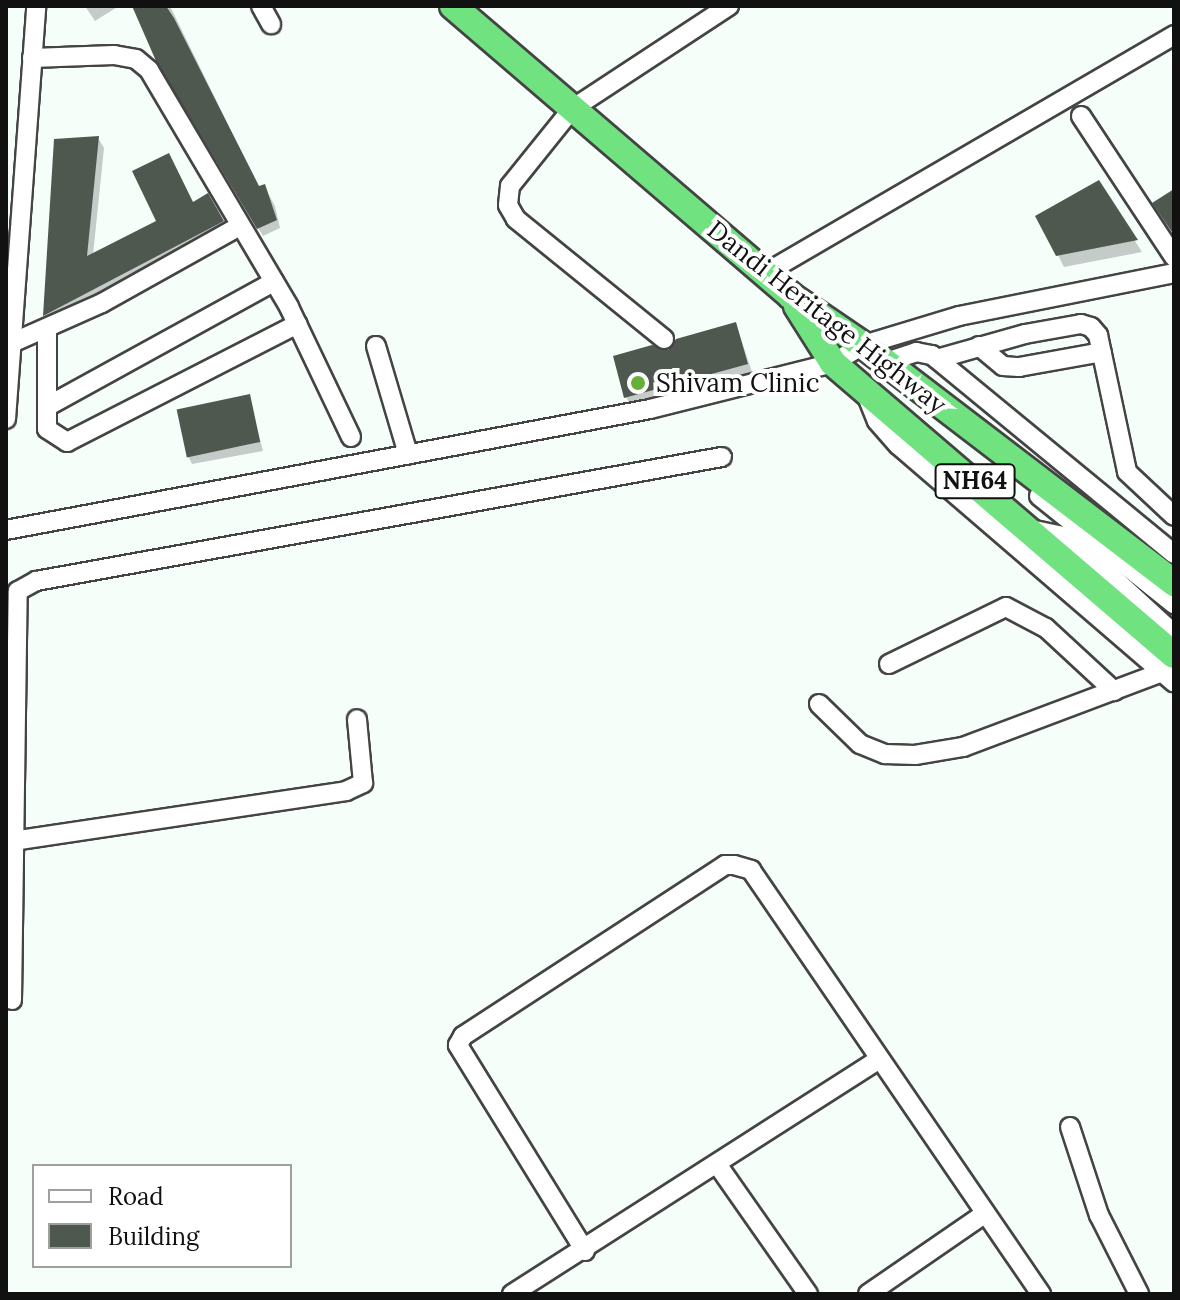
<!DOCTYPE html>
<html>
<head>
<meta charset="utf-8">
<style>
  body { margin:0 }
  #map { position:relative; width:1180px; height:1300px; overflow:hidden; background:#f6fefa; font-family:Lora,serif }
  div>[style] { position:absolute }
  .shadow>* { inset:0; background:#0003 }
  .building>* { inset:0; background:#4f584f; transform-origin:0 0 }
  .roads { filter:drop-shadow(2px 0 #444) drop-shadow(-2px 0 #444) drop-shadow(0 2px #444) drop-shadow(0 -2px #444) }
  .minor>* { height:18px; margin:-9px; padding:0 9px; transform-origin:9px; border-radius:9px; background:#fff }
  .highway>* { height:26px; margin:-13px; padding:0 13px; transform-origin:13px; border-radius:13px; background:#70e280 }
  .dots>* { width:22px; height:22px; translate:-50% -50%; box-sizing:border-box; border:4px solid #fff; border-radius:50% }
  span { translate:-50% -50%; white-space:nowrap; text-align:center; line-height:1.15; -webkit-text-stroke:8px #fff; paint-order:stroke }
  .shield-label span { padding:2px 6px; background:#fff; border:2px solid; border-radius:6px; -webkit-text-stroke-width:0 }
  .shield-label { font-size:24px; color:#111; font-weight:700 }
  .street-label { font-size:26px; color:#111 }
  .poi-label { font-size:26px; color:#111 }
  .left { translate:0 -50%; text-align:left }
  .frame { position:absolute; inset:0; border:8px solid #111; pointer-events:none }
  .legend { position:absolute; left:32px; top:1164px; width:260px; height:104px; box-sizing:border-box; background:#fff; border:2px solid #a0a0a0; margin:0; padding:10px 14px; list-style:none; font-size:24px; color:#111 }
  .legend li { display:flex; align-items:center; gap:16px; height:40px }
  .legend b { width:40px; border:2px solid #a0a0a0 }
</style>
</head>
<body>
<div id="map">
  <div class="shadow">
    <i style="clip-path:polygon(85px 6px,119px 6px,95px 21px)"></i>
    <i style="clip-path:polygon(133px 6px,170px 6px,259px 188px,264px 186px,275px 206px,280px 228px,263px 236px,158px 60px)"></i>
    <i style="clip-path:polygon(98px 138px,104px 148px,93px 255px,207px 196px,228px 232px,50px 325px,45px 316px,56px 141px)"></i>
    <i style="clip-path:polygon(1098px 183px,1142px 252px,1064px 267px,1058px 255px)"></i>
    <i style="clip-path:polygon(736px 324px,753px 375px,632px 408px,626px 397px,668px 353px)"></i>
    <i style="clip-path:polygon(249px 396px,263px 451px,192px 464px,188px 456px)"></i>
  </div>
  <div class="building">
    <i style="clip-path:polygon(132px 6px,166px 6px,174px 18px,259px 186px,265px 184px,277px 220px,257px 229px,156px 61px)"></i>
    <i style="clip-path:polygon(99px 136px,87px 256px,156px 221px,132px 171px,169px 153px,193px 202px,208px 193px,224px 221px,43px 316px,54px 139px)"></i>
    <i style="clip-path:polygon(1099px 180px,1138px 240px,1056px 256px,1035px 216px)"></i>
    <i style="clip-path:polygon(1174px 189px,1174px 235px,1152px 203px)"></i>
    <i style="clip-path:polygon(736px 322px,748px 364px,624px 398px,613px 356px,652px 345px,668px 350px,676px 339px)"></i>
    <i style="left:250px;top:394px;width:49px;height:75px;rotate:78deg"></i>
  </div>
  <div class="roads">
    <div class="minor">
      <i style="left:261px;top:6px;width:21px;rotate:61deg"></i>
      <i style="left:32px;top:58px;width:82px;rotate:-2.1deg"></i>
      <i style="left:114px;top:55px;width:22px;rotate:10deg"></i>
      <i style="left:136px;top:59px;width:17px;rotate:40deg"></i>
      <i style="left:149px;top:70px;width:275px;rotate:59.4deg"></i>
      <i style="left:289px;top:307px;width:144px;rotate:64.5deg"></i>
      <i style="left:1081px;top:116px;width:169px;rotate:56.6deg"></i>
      <i style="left:764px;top:274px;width:475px;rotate:-30.2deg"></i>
      <i style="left:47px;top:329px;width:100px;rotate:90deg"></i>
      <i style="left:47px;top:429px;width:24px;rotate:33deg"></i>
      <i style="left:67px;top:442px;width:259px;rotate:-27.1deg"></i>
      <i style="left:664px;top:339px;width:191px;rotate:-141deg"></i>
      <i style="left:516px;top:219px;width:16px;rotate:-120deg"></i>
      <i style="left:508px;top:205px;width:19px;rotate:-84deg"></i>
      <i style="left:510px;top:186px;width:99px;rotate:-51.2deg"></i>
      <i style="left:572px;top:109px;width:188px;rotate:-33.3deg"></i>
      <i style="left:14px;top:342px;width:96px;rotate:-23.9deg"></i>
      <i style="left:102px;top:303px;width:156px;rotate:-29.2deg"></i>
      <i style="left:376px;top:346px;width:113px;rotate:73.5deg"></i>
      <i style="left:979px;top:346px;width:31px;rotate:40deg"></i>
      <i style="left:1003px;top:366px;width:16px;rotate:4deg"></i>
      <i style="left:1019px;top:367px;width:84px;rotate:-10.2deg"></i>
      <i style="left:937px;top:359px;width:91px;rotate:-15.9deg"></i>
      <i style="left:1025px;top:334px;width:57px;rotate:-10.1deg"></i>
      <i style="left:1081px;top:324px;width:10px;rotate:17deg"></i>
      <i style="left:1091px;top:327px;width:11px;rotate:49deg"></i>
      <i style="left:1098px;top:335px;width:140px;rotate:78deg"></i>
      <i style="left:1127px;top:472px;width:64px;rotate:43.1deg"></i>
      <i style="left:886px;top:362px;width:32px;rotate:-18deg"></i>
      <i style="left:916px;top:352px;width:16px;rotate:11deg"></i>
      <i style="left:932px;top:355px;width:313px;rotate:39.4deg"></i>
      <i style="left:866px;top:394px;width:29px;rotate:68deg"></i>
      <i style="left:877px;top:421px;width:32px;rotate:49deg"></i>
      <i style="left:898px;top:445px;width:364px;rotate:40.7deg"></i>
      <i style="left:48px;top:406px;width:258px;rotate:-28.8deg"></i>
      <i style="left:6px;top:419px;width:414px;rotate:-85.8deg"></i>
      <i style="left:1039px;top:496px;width:173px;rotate:38.7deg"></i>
      <i style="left:1030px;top:529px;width:40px;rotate:12deg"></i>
      <i style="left:1069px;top:537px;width:143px;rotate:42.7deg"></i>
      <i style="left:6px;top:530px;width:655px;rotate:-10.64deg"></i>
      <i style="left:650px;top:409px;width:189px;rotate:-14.1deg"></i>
      <i style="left:833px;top:363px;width:35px;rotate:-31deg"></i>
      <i style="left:863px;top:345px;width:100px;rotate:-16.8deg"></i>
      <i style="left:959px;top:316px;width:219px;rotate:-11.3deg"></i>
      <i style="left:889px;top:664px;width:130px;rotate:-26deg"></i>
      <i style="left:1006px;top:607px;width:45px;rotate:27.7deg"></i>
      <i style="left:1046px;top:628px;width:93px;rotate:42.8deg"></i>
      <i style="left:819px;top:704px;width:57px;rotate:44.3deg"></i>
      <i style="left:860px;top:744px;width:27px;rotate:22deg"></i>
      <i style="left:885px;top:754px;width:30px;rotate:2deg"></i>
      <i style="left:915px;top:755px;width:49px;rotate:-9.5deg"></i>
      <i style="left:963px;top:747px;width:222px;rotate:-20.6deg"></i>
      <i style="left:6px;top:842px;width:344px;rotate:-8.5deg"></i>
      <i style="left:346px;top:791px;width:19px;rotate:-25deg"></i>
      <i style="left:363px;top:783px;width:64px;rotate:-95.4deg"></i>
      <i style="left:12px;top:1000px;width:409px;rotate:-89.2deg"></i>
      <i style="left:18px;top:591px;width:21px;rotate:-29deg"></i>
      <i style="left:36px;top:581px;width:697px;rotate:-10.25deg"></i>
      <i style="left:1070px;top:1127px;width:93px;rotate:71.8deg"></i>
      <i style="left:1099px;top:1215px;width:89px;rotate:63.1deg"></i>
      <i style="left:717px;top:1164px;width:159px;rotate:55deg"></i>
      <i style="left:585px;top:1251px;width:242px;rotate:-121.7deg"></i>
      <i style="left:458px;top:1045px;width:10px;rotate:-61deg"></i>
      <i style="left:463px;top:1036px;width:313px;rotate:-33.1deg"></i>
      <i style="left:725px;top:865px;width:9px"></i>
      <i style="left:734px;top:865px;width:18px;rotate:16deg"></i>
      <i style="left:751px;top:870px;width:514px;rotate:55.63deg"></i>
      <i style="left:512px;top:1294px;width:436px;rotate:-32.6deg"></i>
      <i style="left:868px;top:1294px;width:140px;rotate:-34.5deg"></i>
    </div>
    <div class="highway">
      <i style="left:453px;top:6px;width:445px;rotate:40.6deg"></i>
      <i style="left:791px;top:296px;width:87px;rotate:34.2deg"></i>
      <i style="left:863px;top:345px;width:392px;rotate:37.4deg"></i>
      <i style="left:797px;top:306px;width:67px;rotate:57.7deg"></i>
      <i style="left:833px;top:363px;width:449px;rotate:40.6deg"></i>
    </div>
  </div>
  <div class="dots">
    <i style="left:638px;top:383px;background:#64b03a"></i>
  </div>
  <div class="shield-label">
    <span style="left:975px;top:481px">NH64</span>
  </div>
  <div class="street-label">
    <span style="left:827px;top:317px;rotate:38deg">Dandi Heritage Highway</span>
  </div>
  <div class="poi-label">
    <span class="left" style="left:656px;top:383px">Shivam Clinic</span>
  </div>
  <div class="frame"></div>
  <ul class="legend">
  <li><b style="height:10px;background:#fff"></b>Road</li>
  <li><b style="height:22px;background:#4f584f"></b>Building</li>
  </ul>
</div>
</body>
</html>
